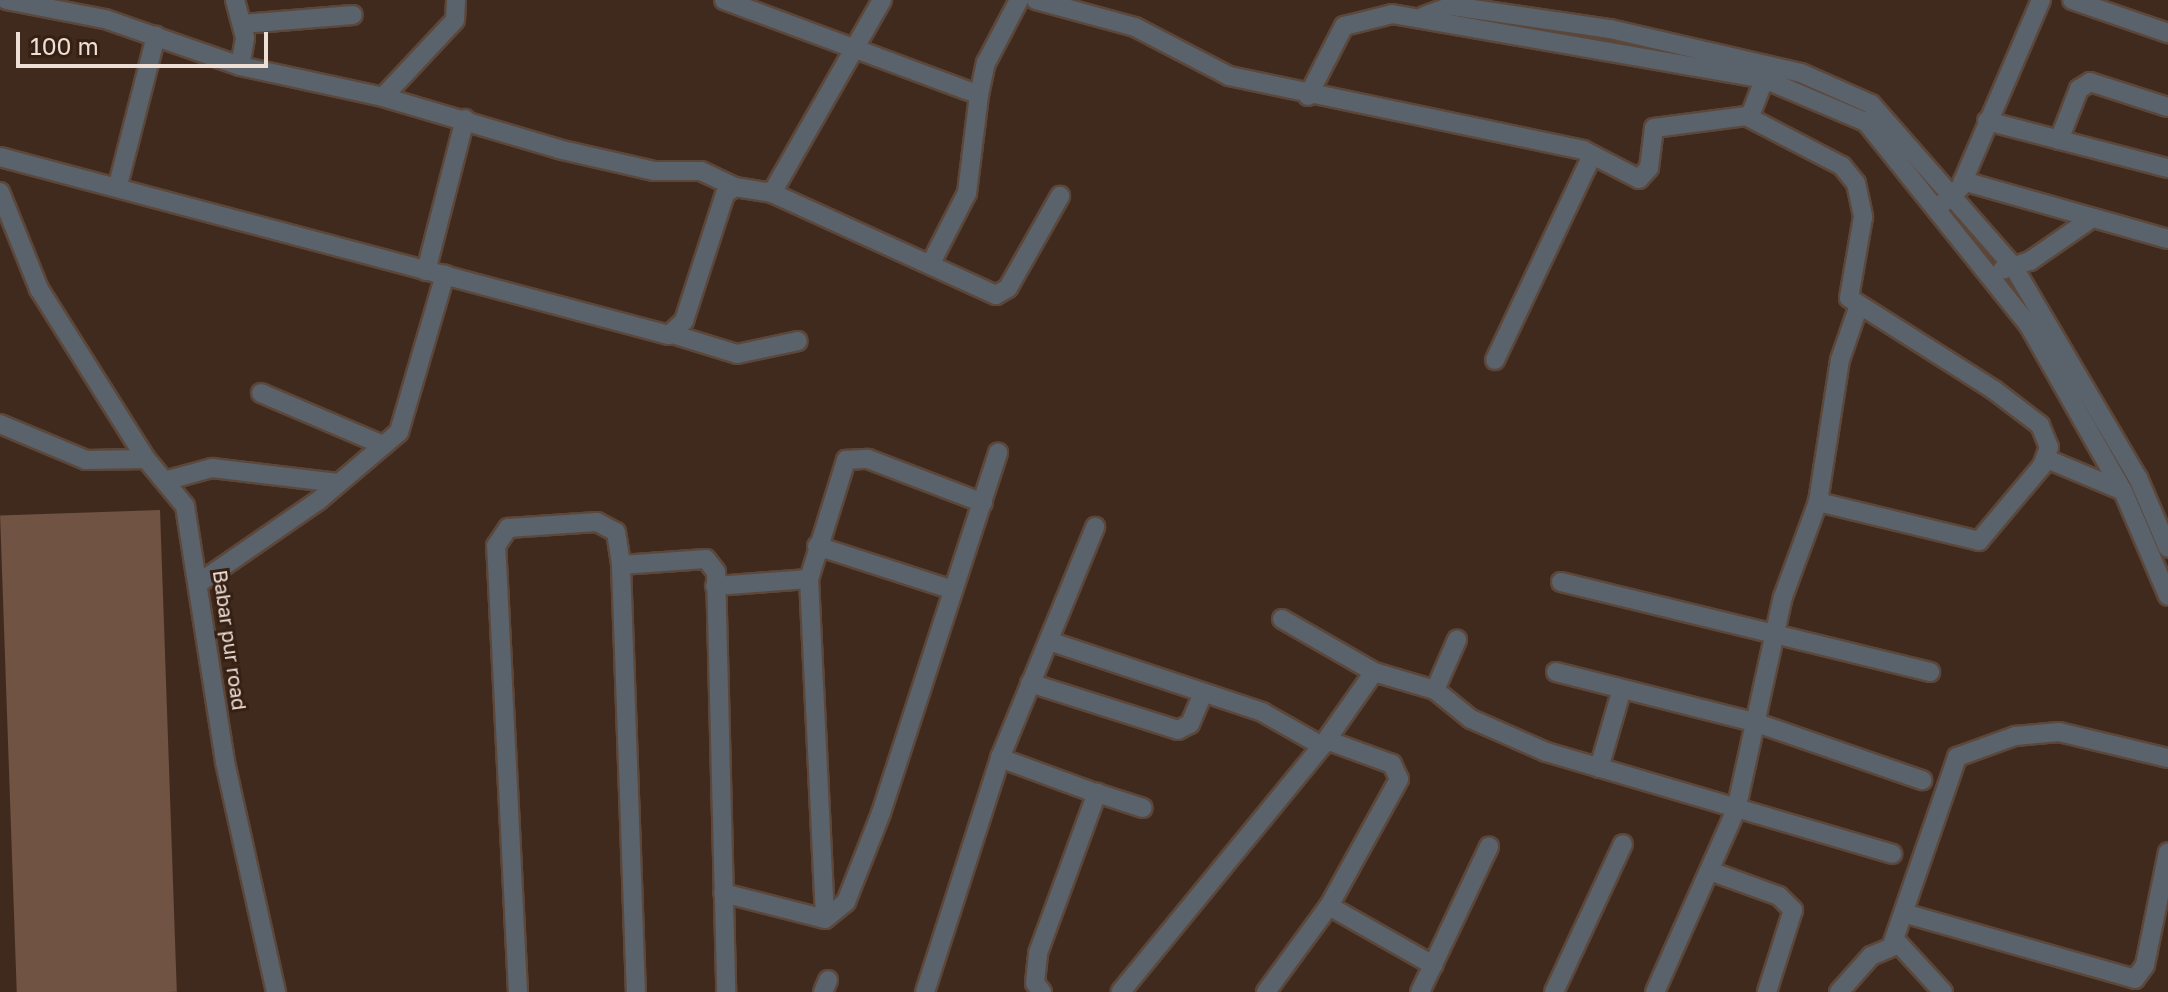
<!DOCTYPE html>
<html>
<head>
<meta charset="utf-8">
<style>
  body { margin:0 }
  #map { position:relative; width:2168px; height:992px; overflow:hidden; background:#402a1d; font-family:"Golos Text",sans-serif }
  div>[style] { position:absolute }
  .green>* { inset:0; background:#705342; transform-origin:0 0 }
  .roads { filter:drop-shadow(2px 0 #5c473b) drop-shadow(-2px 0 #5c473b) drop-shadow(0 2px #5c473b) drop-shadow(0 -2px #5c473b) }
  .minor>* { height:18px; margin:-9px; padding:0 9px; transform-origin:9px; border-radius:9px; background:#5a636c }
  span { translate:-50% -50%; white-space:nowrap; text-align:center; line-height:1.15; -webkit-text-stroke:6px #362013; paint-order:stroke }
  .street-label { font-size:20px; color:#edded6 }
  .scale { position:absolute; left:16px; top:32px; width:252px; height:36px; box-sizing:border-box; border:4px solid #edded6; border-top:0; padding-left:10px; font-size:24px; line-height:28px; white-space:nowrap; color:#edded6; -webkit-text-stroke:6px #362013; paint-order:stroke }
</style>
</head>
<body>
<div id="map">
  <div class="green">
    <i style="left:160px;top:510px;width:482px;height:160px;rotate:88deg"></i>
  </div>
  <div class="roads">
    <div class="minor">
      <i style="left:6px;top:0;width:101px;rotate:10.9deg"></i>
      <i style="left:105px;top:19px;width:143px;rotate:19.2deg"></i>
      <i style="left:240px;top:66px;width:146px;rotate:12.2deg"></i>
      <i style="left:383px;top:97px;width:183px;rotate:16.5deg"></i>
      <i style="left:558px;top:149px;width:98px;rotate:12.9deg"></i>
      <i style="left:654px;top:171px;width:47px"></i>
      <i style="left:701px;top:171px;width:38px;rotate:25deg"></i>
      <i style="left:235px;top:0;width:39px;rotate:75deg"></i>
      <i style="left:245px;top:38px;width:28px;rotate:100deg"></i>
      <i style="left:724px;top:0;width:272px;rotate:20.4deg"></i>
      <i style="left:979px;top:95px;width:33px;rotate:-78deg"></i>
      <i style="left:986px;top:63px;width:71px;rotate:-62.4deg"></i>
      <i style="left:1036px;top:0;width:103px;rotate:15.3deg"></i>
      <i style="left:1135px;top:27px;width:106px;rotate:27.5deg"></i>
      <i style="left:1229px;top:76px;width:362px;rotate:11.8deg"></i>
      <i style="left:1583px;top:150px;width:63px;rotate:27.4deg"></i>
      <i style="left:1639px;top:179px;width:15px;rotate:-48deg"></i>
      <i style="left:1649px;top:168px;width:40px;rotate:-82.9deg"></i>
      <i style="left:1654px;top:128px;width:93px;rotate:-7.4deg"></i>
      <i style="left:1746px;top:116px;width:108px;rotate:27.5deg"></i>
      <i style="left:1842px;top:166px;width:22px;rotate:51deg"></i>
      <i style="left:1856px;top:183px;width:35px;rotate:78deg"></i>
      <i style="left:1863px;top:217px;width:82px;rotate:99.8deg"></i>
      <i style="left:1849px;top:298px;width:172px;rotate:32.4deg"></i>
      <i style="left:1994px;top:390px;width:58px;rotate:37.3deg"></i>
      <i style="left:2040px;top:425px;width:24px;rotate:68deg"></i>
      <i style="left:2049px;top:447px;width:20px;rotate:110deg"></i>
      <i style="left:2042px;top:466px;width:98px;rotate:130deg"></i>
      <i style="left:1979px;top:541px;width:166px;rotate:-166.4deg"></i>
      <i style="left:2072px;top:0;width:102px;rotate:19deg"></i>
      <i style="left:1424px;top:16px;width:30px;rotate:-20deg"></i>
      <i style="left:1452px;top:6px;width:160px;rotate:8.3deg"></i>
      <i style="left:1610px;top:29px;width:196px;rotate:13deg"></i>
      <i style="left:1801px;top:73px;width:77px;rotate:23.9deg"></i>
      <i style="left:1871px;top:104px;width:215px;rotate:48.8deg"></i>
      <i style="left:2013px;top:266px;width:246px;rotate:59.5deg"></i>
      <i style="left:2138px;top:478px;width:76px;rotate:66.8deg"></i>
      <i style="left:243px;top:24px;width:110px;rotate:-4.7deg"></i>
      <i style="left:1308px;top:96px;width:79px;rotate:-62.8deg"></i>
      <i style="left:1344px;top:26px;width:49px;rotate:-14deg"></i>
      <i style="left:1392px;top:14px;width:378px;rotate:9.9deg"></i>
      <i style="left:1764px;top:79px;width:111px;rotate:22.9deg"></i>
      <i style="left:1866px;top:122px;width:259px;rotate:51.3deg"></i>
      <i style="left:2028px;top:324px;width:192px;rotate:60.4deg"></i>
      <i style="left:2123px;top:491px;width:114px;rotate:66.8deg"></i>
      <i style="left:383px;top:97px;width:105px;rotate:-46.9deg"></i>
      <i style="left:455px;top:20px;width:20px;rotate:-87deg"></i>
      <i style="left:1750px;top:116px;width:40px;rotate:-69deg"></i>
      <i style="left:1987px;top:121px;width:187px;rotate:14.6deg"></i>
      <i style="left:2059px;top:140px;width:55px;rotate:-68.6deg"></i>
      <i style="left:2079px;top:89px;width:13px;rotate:-32deg"></i>
      <i style="left:2090px;top:82px;width:82px;rotate:17.8deg"></i>
      <i style="left:0;top:157px;width:692px;rotate:14.9deg"></i>
      <i style="left:669px;top:335px;width:21px;rotate:-43deg"></i>
      <i style="left:684px;top:321px;width:133px;rotate:-72.1deg"></i>
      <i style="left:725px;top:194px;width:12px;rotate:-35deg"></i>
      <i style="left:735px;top:187px;width:37px;rotate:9deg"></i>
      <i style="left:772px;top:193px;width:222px;rotate:-60.3deg"></i>
      <i style="left:1963px;top:181px;width:213px;rotate:15.8deg"></i>
      <i style="left:118px;top:185px;width:154px;rotate:-75.7deg"></i>
      <i style="left:0;top:192px;width:105px;rotate:68.1deg"></i>
      <i style="left:39px;top:289px;width:201px;rotate:57.8deg"></i>
      <i style="left:772px;top:193px;width:246px;rotate:24.5deg"></i>
      <i style="left:996px;top:295px;width:14px;rotate:-30deg"></i>
      <i style="left:1008px;top:288px;width:106px;rotate:-60.5deg"></i>
      <i style="left:1942px;top:204px;width:24px;rotate:-42deg"></i>
      <i style="left:1960px;top:188px;width:205px;rotate:-66.7deg"></i>
      <i style="left:931px;top:263px;width:79px;rotate:-62.8deg"></i>
      <i style="left:967px;top:193px;width:99px;rotate:-83deg"></i>
      <i style="left:2002px;top:270px;width:29px;rotate:-18deg"></i>
      <i style="left:2030px;top:261px;width:75px;rotate:-34.7deg"></i>
      <i style="left:426px;top:271px;width:157px;rotate:-75.6deg"></i>
      <i style="left:672px;top:334px;width:68px;rotate:17.1deg"></i>
      <i style="left:737px;top:354px;width:62px;rotate:-12deg"></i>
      <i style="left:1495px;top:360px;width:226px;rotate:-64.6deg"></i>
      <i style="left:261px;top:393px;width:133px;rotate:23.1deg"></i>
      <i style="left:0;top:424px;width:93px;rotate:22.7deg"></i>
      <i style="left:86px;top:460px;width:60px;rotate:-1deg"></i>
      <i style="left:146px;top:459px;width:61px;rotate:50.3deg"></i>
      <i style="left:185px;top:506px;width:259px;rotate:81.1deg"></i>
      <i style="left:225px;top:762px;width:236px;rotate:77.5deg"></i>
      <i style="left:2047px;top:459px;width:82px;rotate:22.8deg"></i>
      <i style="left:168px;top:480px;width:46px;rotate:-15.3deg"></i>
      <i style="left:212px;top:468px;width:127px;rotate:6.8deg"></i>
      <i style="left:817px;top:546px;width:143px;rotate:17.9deg"></i>
      <i style="left:621px;top:565px;width:85px;rotate:-4deg"></i>
      <i style="left:706px;top:559px;width:16px;rotate:52deg"></i>
      <i style="left:716px;top:572px;width:420px;rotate:88.6deg"></i>
      <i style="left:809px;top:579px;width:125px;rotate:-72.7deg"></i>
      <i style="left:846px;top:460px;width:22px;rotate:-3deg"></i>
      <i style="left:868px;top:459px;width:123px;rotate:20.9deg"></i>
      <i style="left:1561px;top:582px;width:380px;rotate:13.7deg"></i>
      <i style="left:199px;top:583px;width:145px;rotate:-34.6deg"></i>
      <i style="left:318px;top:501px;width:106px;rotate:-40.4deg"></i>
      <i style="left:399px;top:432px;width:164px;rotate:-73.7deg"></i>
      <i style="left:715px;top:586px;width:94px;rotate:-4.3deg"></i>
      <i style="left:809px;top:579px;width:340px;rotate:87.3deg"></i>
      <i style="left:825px;top:919px;width:105px;rotate:-165.7deg"></i>
      <i style="left:1282px;top:619px;width:106px;rotate:29.9deg"></i>
      <i style="left:1049px;top:641px;width:225px;rotate:18.4deg"></i>
      <i style="left:1262px;top:712px;width:69px;rotate:29.5deg"></i>
      <i style="left:1322px;top:746px;width:318px;rotate:129.3deg"></i>
      <i style="left:1556px;top:672px;width:207px;rotate:14.2deg"></i>
      <i style="left:1757px;top:723px;width:175px;rotate:19.1deg"></i>
      <i style="left:1030px;top:683px;width:155px;rotate:17.6deg"></i>
      <i style="left:1178px;top:730px;width:13px;rotate:-27deg"></i>
      <i style="left:1190px;top:724px;width:33px;rotate:-67deg"></i>
      <i style="left:1435px;top:690px;width:46px;rotate:38.9deg"></i>
      <i style="left:1471px;top:719px;width:82px;rotate:23.7deg"></i>
      <i style="left:1546px;top:752px;width:361px;rotate:16.4deg"></i>
      <i style="left:1322px;top:746px;width:90px;rotate:-54.9deg"></i>
      <i style="left:1374px;top:672px;width:64px;rotate:16.4deg"></i>
      <i style="left:1435px;top:690px;width:55px;rotate:-66.3deg"></i>
      <i style="left:1000px;top:758px;width:250px;rotate:-67.6deg"></i>
      <i style="left:1599px;top:768px;width:82px;rotate:-73.8deg"></i>
      <i style="left:1710px;top:871px;width:73px;rotate:19.9deg"></i>
      <i style="left:1779px;top:896px;width:20px;rotate:45deg"></i>
      <i style="left:1793px;top:910px;width:86px;rotate:107.6deg"></i>
      <i style="left:1329px;top:906px;width:120px;rotate:29.6deg"></i>
      <i style="left:1907px;top:914px;width:237px;rotate:15.9deg"></i>
      <i style="left:2135px;top:979px;width:17px;rotate:-54deg"></i>
      <i style="left:2145px;top:965px;width:115px;rotate:-78.5deg"></i>
      <i style="left:825px;top:919px;width:27px;rotate:-39deg"></i>
      <i style="left:846px;top:902px;width:96px;rotate:-68.5deg"></i>
      <i style="left:881px;top:813px;width:379px;rotate:-72deg"></i>
      <i style="left:1892px;top:945px;width:199px;rotate:-70.9deg"></i>
      <i style="left:1957px;top:757px;width:62px;rotate:-19.9deg"></i>
      <i style="left:2015px;top:736px;width:44px;rotate:-5.2deg"></i>
      <i style="left:2059px;top:732px;width:112px;rotate:13.4deg"></i>
      <i style="left:518px;top:992px;width:447px;rotate:-92.8deg"></i>
      <i style="left:496px;top:546px;width:22px;rotate:-56deg"></i>
      <i style="left:508px;top:528px;width:89px;rotate:-3.9deg"></i>
      <i style="left:597px;top:522px;width:21px;rotate:28deg"></i>
      <i style="left:616px;top:532px;width:33px;rotate:81deg"></i>
      <i style="left:621px;top:565px;width:427px;rotate:88deg"></i>
      <i style="left:823px;top:992px;width:13px;rotate:-67deg"></i>
      <i style="left:925px;top:992px;width:246px;rotate:-72.2deg"></i>
      <i style="left:1000px;top:758px;width:104px;rotate:20.2deg"></i>
      <i style="left:1042px;top:992px;width:11px;rotate:-128deg"></i>
      <i style="left:1035px;top:983px;width:30px;rotate:-84deg"></i>
      <i style="left:1038px;top:953px;width:171px;rotate:-69.8deg"></i>
      <i style="left:1097px;top:793px;width:48px;rotate:18.1deg"></i>
      <i style="left:1266px;top:992px;width:107px;rotate:-53.8deg"></i>
      <i style="left:1329px;top:906px;width:145px;rotate:-61.1deg"></i>
      <i style="left:1399px;top:779px;width:17px;rotate:-115deg"></i>
      <i style="left:1392px;top:764px;width:70px;rotate:-160deg"></i>
      <i style="left:1420px;top:992px;width:161px;rotate:-64.6deg"></i>
      <i style="left:1554px;top:992px;width:163px;rotate:-65deg"></i>
      <i style="left:1655px;top:992px;width:199px;rotate:-66deg"></i>
      <i style="left:1736px;top:810px;width:218px;rotate:-77.6deg"></i>
      <i style="left:1783px;top:597px;width:101px;rotate:-69.8deg"></i>
      <i style="left:1818px;top:502px;width:144px;rotate:-81.2deg"></i>
      <i style="left:1840px;top:360px;width:55px;rotate:-70.9deg"></i>
      <i style="left:1839px;top:992px;width:48px;rotate:-48.4deg"></i>
      <i style="left:1871px;top:956px;width:30px;rotate:-23deg"></i>
      <i style="left:1899px;top:944px;width:65px;rotate:47.5deg"></i>
    </div>
  </div>
  <div class="street-label">
    <span style="left:230px;top:640px;rotate:82deg">Babar pur road</span>
  </div>
  <div class="scale">100 m</div>
</div>
</body>
</html>
